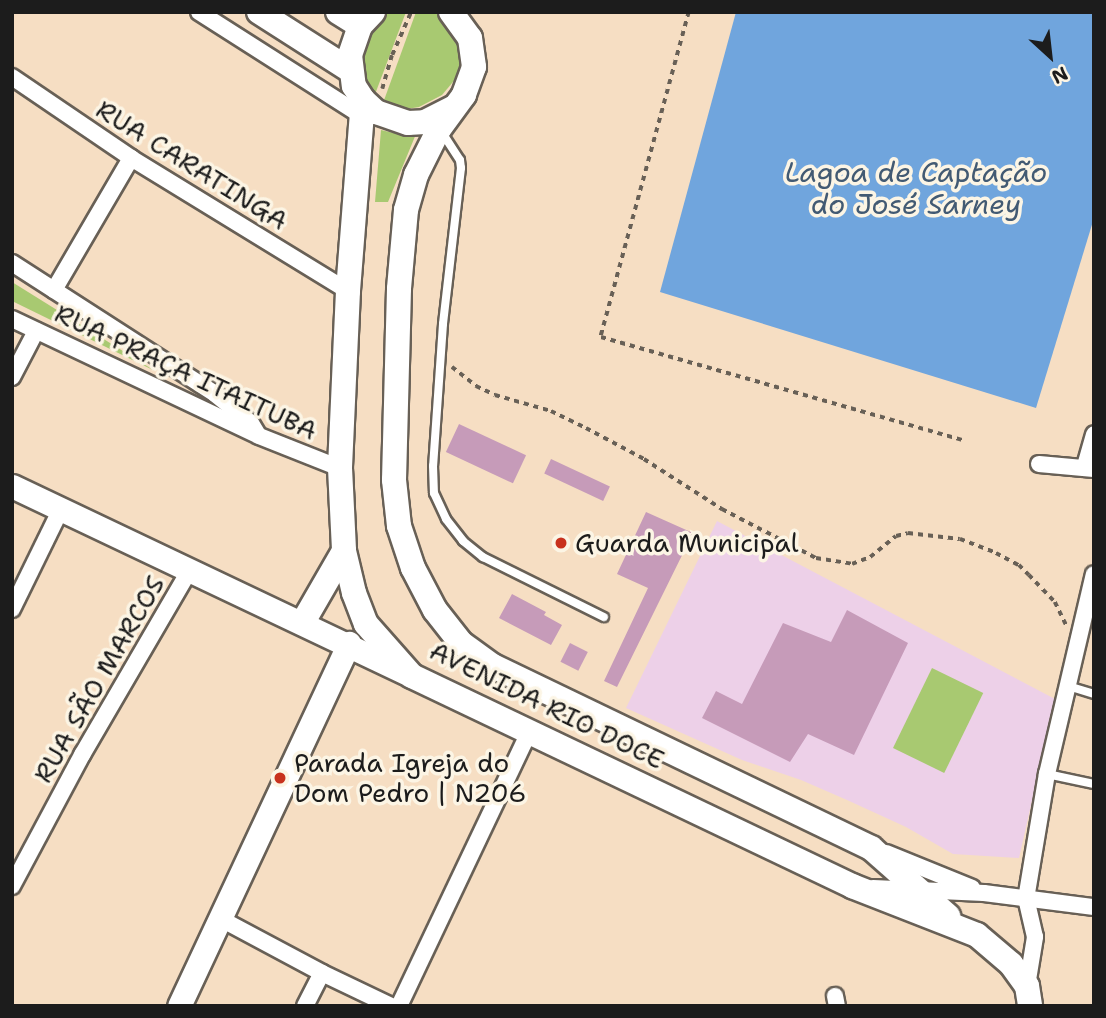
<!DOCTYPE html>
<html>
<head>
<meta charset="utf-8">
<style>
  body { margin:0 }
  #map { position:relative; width:1106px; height:1018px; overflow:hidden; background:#f6dec3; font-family:"Shantell Sans",sans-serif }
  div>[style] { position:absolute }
  .built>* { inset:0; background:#edd0e8 }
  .green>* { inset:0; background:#a8c971; transform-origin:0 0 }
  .water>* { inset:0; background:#70a5dd }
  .building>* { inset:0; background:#c69bb9; transform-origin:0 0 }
  .path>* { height:3.5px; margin-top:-1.75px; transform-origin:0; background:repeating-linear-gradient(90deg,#686056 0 5px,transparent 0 10px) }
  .roads { filter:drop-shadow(2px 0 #686056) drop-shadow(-2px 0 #686056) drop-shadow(0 2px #686056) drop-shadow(0 -2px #686056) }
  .lane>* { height:8px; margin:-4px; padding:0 4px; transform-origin:4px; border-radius:4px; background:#fff }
  .street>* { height:16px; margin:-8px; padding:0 8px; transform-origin:8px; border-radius:8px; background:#fff }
  .secondary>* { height:23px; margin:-11.5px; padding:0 11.5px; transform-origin:11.5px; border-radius:11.5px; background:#fff }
  .primary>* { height:24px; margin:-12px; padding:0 12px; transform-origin:12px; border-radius:12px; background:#fff }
  .dots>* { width:19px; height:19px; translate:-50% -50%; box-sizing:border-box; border:4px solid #fcf5e5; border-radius:50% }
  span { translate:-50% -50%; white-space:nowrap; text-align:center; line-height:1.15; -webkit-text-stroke:7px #fcf5e5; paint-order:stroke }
  .street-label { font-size:26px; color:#1c1c1c }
  .poi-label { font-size:26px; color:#1c1c1c }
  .left { translate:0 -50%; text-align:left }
  .water-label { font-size:28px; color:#425a73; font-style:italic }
  .frame { position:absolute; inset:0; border:14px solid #1c1c1c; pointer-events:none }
  .north { position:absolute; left:1015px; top:21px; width:70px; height:70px; -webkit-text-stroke:5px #fcf5e5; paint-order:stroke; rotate:153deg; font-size:19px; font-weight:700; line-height:28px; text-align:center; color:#1c1c1c }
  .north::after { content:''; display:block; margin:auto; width:24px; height:32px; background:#1c1c1c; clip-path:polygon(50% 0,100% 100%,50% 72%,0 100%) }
</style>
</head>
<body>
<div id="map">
  <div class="built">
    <i style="clip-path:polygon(717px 521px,1055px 699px,1019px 858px,953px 854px,906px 827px,847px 800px,801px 780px,742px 760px,626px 708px)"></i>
  </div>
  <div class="green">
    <i style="clip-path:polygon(380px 12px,406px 12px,374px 97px,364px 87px,360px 36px)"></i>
    <i style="clip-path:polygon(416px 12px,440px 12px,453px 22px,464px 60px,458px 76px,442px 95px,419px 107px,400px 110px,383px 103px)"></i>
    <i style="clip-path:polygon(381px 130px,402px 135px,416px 134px,388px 202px,375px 202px)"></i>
    <i style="clip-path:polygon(12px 282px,155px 371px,12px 301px)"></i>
    <i style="left:932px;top:668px;width:57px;height:89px;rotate:26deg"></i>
  </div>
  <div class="water">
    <i style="clip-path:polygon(736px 12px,1094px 12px,1094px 218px,1036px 408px,660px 292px)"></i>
  </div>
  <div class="building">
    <i style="left:459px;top:424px;width:74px;height:31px;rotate:25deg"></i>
    <i style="left:551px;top:459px;width:65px;height:16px;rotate:25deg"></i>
    <i style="clip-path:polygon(646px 512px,693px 533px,617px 687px,604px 681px,648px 588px,617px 574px)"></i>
    <i style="clip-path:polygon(512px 594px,546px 612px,544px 615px,562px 625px,551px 645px,499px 618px)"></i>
    <i style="clip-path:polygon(847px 610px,908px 643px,854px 755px,808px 734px,790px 762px,702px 718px,716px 691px,742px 704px,783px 623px,831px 642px)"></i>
    <i style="left:570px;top:643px;width:20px;height:21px;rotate:27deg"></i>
  </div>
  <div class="path">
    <i style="left:689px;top:12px;width:337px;rotate:105.2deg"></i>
    <i style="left:601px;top:337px;width:379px;rotate:15.9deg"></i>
    <i style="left:382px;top:89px;width:35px;rotate:-74deg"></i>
    <i style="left:392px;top:55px;width:47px;rotate:-66.2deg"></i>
    <i style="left:452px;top:367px;width:31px;rotate:38deg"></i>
    <i style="left:476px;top:386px;width:21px;rotate:25deg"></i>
    <i style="left:495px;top:395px;width:58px;rotate:15.9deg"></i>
    <i style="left:551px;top:411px;width:39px;rotate:26deg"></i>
    <i style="left:586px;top:428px;width:66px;rotate:28.1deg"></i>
    <i style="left:644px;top:459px;width:93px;rotate:32.7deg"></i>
    <i style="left:722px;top:509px;width:106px;rotate:27.5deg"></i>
    <i style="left:816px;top:558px;width:36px;rotate:9deg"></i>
    <i style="left:852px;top:564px;width:19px;rotate:-21deg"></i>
    <i style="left:870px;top:557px;width:33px;rotate:-39deg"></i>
    <i style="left:896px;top:536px;width:12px;rotate:-14deg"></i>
    <i style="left:908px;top:533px;width:52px;rotate:6.6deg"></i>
    <i style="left:960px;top:539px;width:39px;rotate:21deg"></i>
    <i style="left:996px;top:553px;width:26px;rotate:28deg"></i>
    <i style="left:1019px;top:565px;width:14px;rotate:45deg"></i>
    <i style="left:1029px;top:575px;width:37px;rotate:46deg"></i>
    <i style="left:1055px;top:602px;width:25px;rotate:64deg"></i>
  </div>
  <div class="roads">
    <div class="lane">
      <i style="left:443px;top:134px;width:31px;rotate:57deg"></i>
      <i style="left:460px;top:160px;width:8px;rotate:83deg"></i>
      <i style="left:461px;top:168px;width:157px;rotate:96.6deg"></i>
      <i style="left:443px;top:324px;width:142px;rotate:94deg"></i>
      <i style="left:433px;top:466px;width:27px;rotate:88deg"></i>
      <i style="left:434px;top:493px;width:29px;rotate:65deg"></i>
      <i style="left:446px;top:519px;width:28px;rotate:52deg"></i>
      <i style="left:463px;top:541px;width:26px;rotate:39deg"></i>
      <i style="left:483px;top:557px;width:135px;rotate:26.4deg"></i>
      <i style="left:1068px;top:686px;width:27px;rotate:17deg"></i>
      <i style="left:1047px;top:774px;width:48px;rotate:12deg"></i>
    </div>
    <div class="street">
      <i style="left:199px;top:12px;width:193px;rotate:32.5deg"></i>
      <i style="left:12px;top:77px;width:144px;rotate:34.2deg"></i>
      <i style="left:131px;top:158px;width:255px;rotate:31.5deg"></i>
      <i style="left:12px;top:263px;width:242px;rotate:32.8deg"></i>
      <i style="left:215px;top:394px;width:46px;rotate:38.9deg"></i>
      <i style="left:251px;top:423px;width:12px;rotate:59deg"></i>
      <i style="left:54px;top:290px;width:153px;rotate:-59.7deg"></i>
      <i style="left:12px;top:319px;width:273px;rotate:25.3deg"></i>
      <i style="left:259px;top:436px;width:87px;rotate:21.6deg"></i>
      <i style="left:12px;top:377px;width:52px;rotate:-62.4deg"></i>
      <i style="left:1039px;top:464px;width:55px;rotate:5.2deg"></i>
      <i style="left:1085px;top:466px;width:33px;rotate:-74deg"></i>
      <i style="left:12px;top:609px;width:111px;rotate:-63.9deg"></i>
      <i style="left:886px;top:853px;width:93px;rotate:22.1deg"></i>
      <i style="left:12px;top:886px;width:149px;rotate:-61.9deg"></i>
      <i style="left:82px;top:755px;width:213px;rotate:-59.8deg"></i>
      <i style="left:873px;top:888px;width:111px;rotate:2.6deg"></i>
      <i style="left:984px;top:893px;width:111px;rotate:7.3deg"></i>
      <i style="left:221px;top:919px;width:115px;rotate:28.1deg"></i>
      <i style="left:322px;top:973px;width:76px;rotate:25.6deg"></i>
      <i style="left:1027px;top:986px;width:50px;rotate:-80.7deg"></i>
      <i style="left:1035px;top:937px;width:39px;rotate:-103deg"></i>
      <i style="left:1026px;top:899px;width:127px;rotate:-80.5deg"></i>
      <i style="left:1047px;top:774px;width:205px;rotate:-76.8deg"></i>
      <i style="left:835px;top:996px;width:10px;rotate:79deg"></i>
      <i style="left:305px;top:1006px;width:37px;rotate:-63deg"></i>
      <i style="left:399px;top:1006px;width:306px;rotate:-64.6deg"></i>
    </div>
    <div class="secondary">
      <i style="left:12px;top:486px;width:438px;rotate:25.4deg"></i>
      <i style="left:179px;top:1006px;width:401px;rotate:-64.9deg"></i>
    </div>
    <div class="primary">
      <i style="left:259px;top:12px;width:108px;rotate:32.5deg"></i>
      <i style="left:338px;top:12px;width:26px;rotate:32deg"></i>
      <i style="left:373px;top:12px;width:19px;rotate:133deg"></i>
      <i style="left:360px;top:26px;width:31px;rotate:109deg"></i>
      <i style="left:350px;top:55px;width:31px;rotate:83deg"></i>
      <i style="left:354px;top:86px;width:17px;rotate:57deg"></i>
      <i style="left:363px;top:100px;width:18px;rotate:43deg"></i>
      <i style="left:376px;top:112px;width:34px;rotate:19deg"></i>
      <i style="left:408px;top:123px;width:17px;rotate:-3deg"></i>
      <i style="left:425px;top:122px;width:31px;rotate:-27deg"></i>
      <i style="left:451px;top:12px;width:32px;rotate:54deg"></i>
      <i style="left:470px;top:38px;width:29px;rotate:82deg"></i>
      <i style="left:474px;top:67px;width:30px;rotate:110deg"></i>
      <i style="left:464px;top:95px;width:42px;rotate:126.3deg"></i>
      <i style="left:439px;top:129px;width:51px;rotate:116.6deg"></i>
      <i style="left:416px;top:175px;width:36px;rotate:106deg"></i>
      <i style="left:406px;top:210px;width:79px;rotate:95.1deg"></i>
      <i style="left:399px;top:289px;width:191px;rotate:91.5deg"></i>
      <i style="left:394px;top:480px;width:46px;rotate:83.8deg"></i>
      <i style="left:399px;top:526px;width:44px;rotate:71.6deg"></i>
      <i style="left:413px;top:568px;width:47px;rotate:62.4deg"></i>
      <i style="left:435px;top:610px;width:42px;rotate:51.8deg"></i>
      <i style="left:461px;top:643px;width:39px;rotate:36deg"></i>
      <i style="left:493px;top:666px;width:420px;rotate:25.7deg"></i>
      <i style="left:871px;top:848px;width:103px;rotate:41.4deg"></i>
      <i style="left:363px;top:100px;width:192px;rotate:94.5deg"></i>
      <i style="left:348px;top:291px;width:177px;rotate:92.6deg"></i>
      <i style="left:340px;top:468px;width:83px;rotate:87.2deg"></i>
      <i style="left:344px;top:551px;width:43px;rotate:76.6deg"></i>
      <i style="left:354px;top:593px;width:33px;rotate:69deg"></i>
      <i style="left:366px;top:624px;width:69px;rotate:48.5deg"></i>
      <i style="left:412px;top:676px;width:488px;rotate:25.5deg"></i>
      <i style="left:852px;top:886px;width:134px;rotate:21.4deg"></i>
      <i style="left:977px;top:935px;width:45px;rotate:40.5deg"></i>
      <i style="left:1011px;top:964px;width:27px;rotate:54deg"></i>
      <i style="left:1027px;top:986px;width:20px;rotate:81deg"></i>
      <i style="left:303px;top:622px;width:82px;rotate:-60deg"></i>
    </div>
  </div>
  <div class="dots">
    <i style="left:561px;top:543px;background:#c8321e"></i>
    <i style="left:280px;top:778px;background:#c8321e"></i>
  </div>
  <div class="street-label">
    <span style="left:192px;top:165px;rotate:32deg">RUA CARATINGA</span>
    <span style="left:186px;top:372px;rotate:25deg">RUA PRAÇA ITAITUBA</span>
    <span style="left:99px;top:679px;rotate:-60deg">RUA SÃO MARCOS</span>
    <span style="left:547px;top:705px;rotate:26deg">AVENIDA RIO DOCE</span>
  </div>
  <div class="poi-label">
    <span class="left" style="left:575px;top:543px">Guarda Municipal</span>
    <span class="left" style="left:294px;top:778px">Parada Igreja do<br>Dom Pedro | N206</span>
  </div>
  <div class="water-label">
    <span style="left:916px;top:188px">Lagoa de Captação<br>do José Sarney</span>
  </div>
  <div class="frame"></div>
  <div class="north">N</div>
</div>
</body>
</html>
